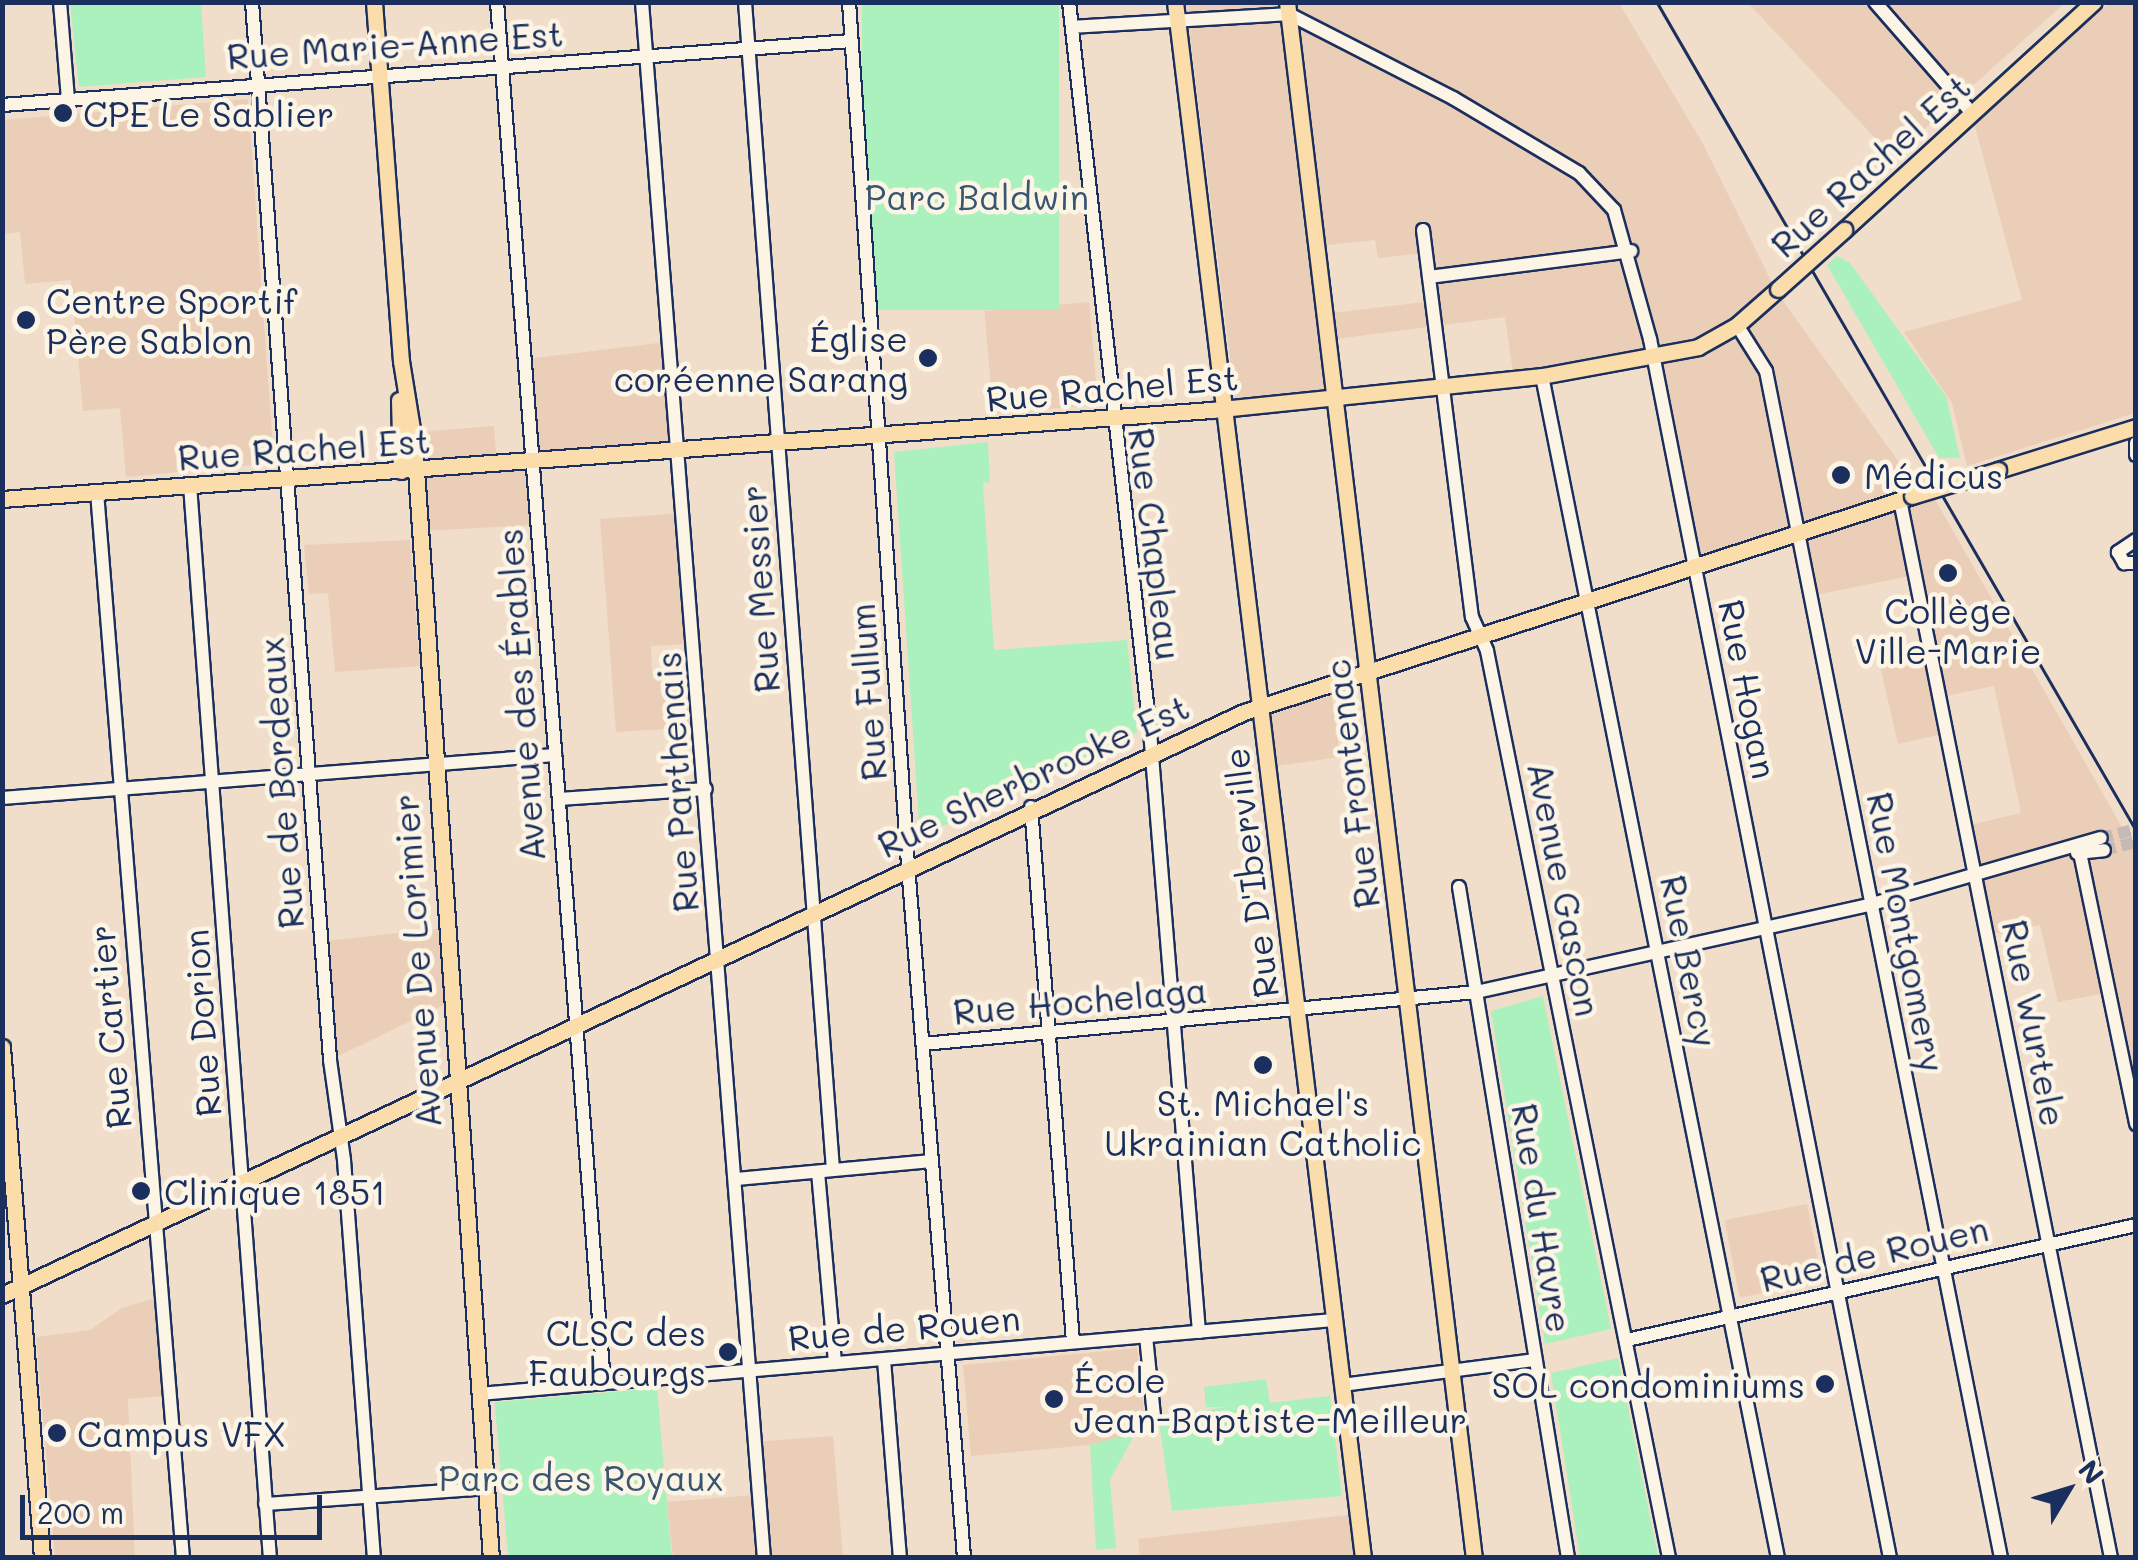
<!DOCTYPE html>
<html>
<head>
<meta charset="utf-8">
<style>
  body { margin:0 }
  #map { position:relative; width:2138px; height:1560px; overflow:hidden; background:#f1deca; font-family:Mali,sans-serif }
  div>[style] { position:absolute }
  .built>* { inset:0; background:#eaceb7; transform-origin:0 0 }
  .green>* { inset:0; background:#abf1be; transform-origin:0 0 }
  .minor-tunnel>* { height:12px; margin-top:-6px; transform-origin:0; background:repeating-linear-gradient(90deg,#c6bbb4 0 12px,transparent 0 18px) }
  .roads { filter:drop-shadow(2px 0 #1b2f5e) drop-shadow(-2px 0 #1b2f5e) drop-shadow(0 2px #1b2f5e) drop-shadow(0 -2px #1b2f5e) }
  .minor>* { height:12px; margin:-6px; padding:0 6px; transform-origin:6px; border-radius:6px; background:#fcf5e5 }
  .major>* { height:15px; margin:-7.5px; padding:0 7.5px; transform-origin:7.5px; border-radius:7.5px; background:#faddab }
  .rail>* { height:2.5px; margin:-1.25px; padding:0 1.25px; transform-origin:1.25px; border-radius:1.25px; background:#1b2f5e }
  .bridges { filter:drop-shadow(2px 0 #1b2f5e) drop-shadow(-2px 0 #1b2f5e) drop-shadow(0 2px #1b2f5e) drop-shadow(0 -2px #1b2f5e) }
  .major-bridge>* { height:15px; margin:-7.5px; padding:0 7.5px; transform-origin:7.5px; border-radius:7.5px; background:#faddab }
  .dots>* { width:28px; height:28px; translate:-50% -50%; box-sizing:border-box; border:5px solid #fcf5e5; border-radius:50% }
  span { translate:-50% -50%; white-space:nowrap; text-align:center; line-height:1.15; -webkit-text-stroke:9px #fcf5e5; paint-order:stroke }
  .street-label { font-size:35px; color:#1b2f5e }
  .poi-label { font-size:35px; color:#1b2f5e }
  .left { translate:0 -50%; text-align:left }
  .right { translate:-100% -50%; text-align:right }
  .park-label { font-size:35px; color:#385671 }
  .frame { position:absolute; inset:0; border:5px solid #1b2f5e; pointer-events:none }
  .north { position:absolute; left:2018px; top:1440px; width:100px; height:100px; -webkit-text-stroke:8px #fcf5e5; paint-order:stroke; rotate:52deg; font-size:28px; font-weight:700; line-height:40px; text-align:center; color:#1b2f5e }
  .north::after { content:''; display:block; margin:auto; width:35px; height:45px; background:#1b2f5e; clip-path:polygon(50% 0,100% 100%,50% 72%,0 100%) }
  .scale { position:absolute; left:20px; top:1495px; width:302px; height:45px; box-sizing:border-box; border:5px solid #1b2f5e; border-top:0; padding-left:12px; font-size:30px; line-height:35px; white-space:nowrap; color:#1b2f5e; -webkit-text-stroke:8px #fcf5e5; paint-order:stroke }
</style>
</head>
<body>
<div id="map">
  <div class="built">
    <i style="clip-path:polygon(evenodd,1186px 3px,1619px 3px,1702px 142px,1776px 291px,1906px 472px,1900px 500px,1915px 575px,1810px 596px,1798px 531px,1694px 563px,1654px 360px,1514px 380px,1505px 317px,1321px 341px,1327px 390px,1235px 398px,1186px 3px,1375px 240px,1378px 258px,1425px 253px,1432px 301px,1325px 314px,1318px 246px,1375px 240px)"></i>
    <i style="clip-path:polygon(1748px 3px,2065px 3px,1893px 157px)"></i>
    <i style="clip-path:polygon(2109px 3px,2135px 3px,2135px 413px,1967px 466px,1952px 403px,1904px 332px,2022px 300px,1974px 123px)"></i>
    <i style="clip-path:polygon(248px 99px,274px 463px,126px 477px,120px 408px,83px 411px,71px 280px,25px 284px,20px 232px,3px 234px,2px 120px)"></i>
    <i style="left:1089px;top:302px;width:103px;height:105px;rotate:85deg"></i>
    <i style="left:666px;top:342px;width:110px;height:142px;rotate:83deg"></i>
    <i style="clip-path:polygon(494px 426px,497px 465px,529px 465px,533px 525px,421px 531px,416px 432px)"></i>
    <i style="clip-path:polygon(1932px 494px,2135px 850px,2135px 1121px,2106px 993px,2058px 1002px,2040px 925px,1987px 935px,1970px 825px,2021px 813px,1994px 686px,1941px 697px,1947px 733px,1898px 744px,1877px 653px,1932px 643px,1904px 502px)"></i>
    <i style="clip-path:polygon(681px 513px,693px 644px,651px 646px,652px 673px,695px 671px,699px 727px,616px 732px,600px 519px)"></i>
    <i style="clip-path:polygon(410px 540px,420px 666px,335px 672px,328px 593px,309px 594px,304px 545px)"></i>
    <i style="clip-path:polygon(1332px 695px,1340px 757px,1276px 766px,1269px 715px)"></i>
    <i style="clip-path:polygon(445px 928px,450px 1002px,330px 1060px,324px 941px)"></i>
    <i style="left:1807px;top:1204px;width:79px;height:84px;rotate:79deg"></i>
    <i style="clip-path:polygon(159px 1297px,167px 1396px,128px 1399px,135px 1557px,55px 1557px,36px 1337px,90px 1330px,122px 1308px)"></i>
    <i style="clip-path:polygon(1137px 1348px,1146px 1431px,1090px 1445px,971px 1456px,963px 1365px)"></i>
    <i style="clip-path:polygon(833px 1436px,843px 1557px,673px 1557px,667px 1502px,753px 1495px,750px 1442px)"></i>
    <i style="clip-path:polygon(1355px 1514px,1360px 1557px,1140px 1557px,1138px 1539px)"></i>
  </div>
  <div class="green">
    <i style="clip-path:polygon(70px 3px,201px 3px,206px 77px,79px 87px)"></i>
    <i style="left:862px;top:3px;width:197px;height:307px"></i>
    <i style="clip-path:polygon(1837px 256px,1850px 263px,1946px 396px,1960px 458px,1939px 458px,1827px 265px)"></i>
    <i style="clip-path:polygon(988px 442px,990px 482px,983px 483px,994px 650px,1127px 640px,1137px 732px,920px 837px,894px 452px)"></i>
    <i style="clip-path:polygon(1543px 996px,1611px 1329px,1545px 1344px,1491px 1011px)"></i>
    <i style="clip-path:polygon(1618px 1358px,1658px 1557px,1580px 1557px,1551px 1373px)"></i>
    <i style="clip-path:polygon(1266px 1379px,1270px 1403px,1330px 1396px,1342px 1496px,1172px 1511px,1158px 1416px,1229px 1407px,1206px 1407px,1204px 1387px)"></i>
    <i style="left:657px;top:1388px;width:170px;height:163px;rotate:85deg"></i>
    <i style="clip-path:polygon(1136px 1432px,1110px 1480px,1116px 1548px,1096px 1550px,1090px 1445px)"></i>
  </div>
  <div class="minor-tunnel">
    <i style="left:2101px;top:838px;width:36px;rotate:-14deg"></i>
    <i style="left:2104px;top:850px;width:33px;rotate:-14deg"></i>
  </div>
  <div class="roads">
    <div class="minor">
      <i style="left:60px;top:2px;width:97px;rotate:85.3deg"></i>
      <i style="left:252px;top:2px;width:1061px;rotate:85.78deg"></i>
      <i style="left:330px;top:1060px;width:101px;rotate:82deg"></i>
      <i style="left:344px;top:1160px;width:399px;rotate:85.7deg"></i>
      <i style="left:497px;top:2px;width:1385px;rotate:85.57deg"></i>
      <i style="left:642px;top:2px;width:1561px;rotate:85.52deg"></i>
      <i style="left:745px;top:2px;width:1171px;rotate:85.69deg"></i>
      <i style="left:849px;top:2px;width:866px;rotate:86.09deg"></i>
      <i style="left:908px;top:866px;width:694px;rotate:85.37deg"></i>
      <i style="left:1069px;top:2px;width:733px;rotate:83.66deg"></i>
      <i style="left:1150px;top:731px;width:603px;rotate:85.34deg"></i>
      <i style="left:1875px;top:2px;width:147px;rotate:48.9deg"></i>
      <i style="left:1072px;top:27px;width:217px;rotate:-3.4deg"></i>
      <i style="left:1289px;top:14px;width:184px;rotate:27.1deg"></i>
      <i style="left:1453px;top:98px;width:147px;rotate:30.8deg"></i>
      <i style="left:1579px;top:173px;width:51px;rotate:46.6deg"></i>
      <i style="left:1614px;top:210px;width:134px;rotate:74.4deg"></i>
      <i style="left:1650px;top:339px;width:1242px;rotate:78.86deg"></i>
      <i style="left:2px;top:105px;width:852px;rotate:-4.31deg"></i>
      <i style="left:1423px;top:230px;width:390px;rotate:82.8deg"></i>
      <i style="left:1472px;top:617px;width:37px;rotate:66deg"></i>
      <i style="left:1487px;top:651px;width:925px;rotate:78.65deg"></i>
      <i style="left:1429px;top:277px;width:204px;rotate:-7.3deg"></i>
      <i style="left:1737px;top:325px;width:54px;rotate:57.8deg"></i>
      <i style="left:1766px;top:371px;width:1210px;rotate:78.8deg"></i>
      <i style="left:1542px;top:376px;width:1205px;rotate:78.71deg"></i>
      <i style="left:2136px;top:443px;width:12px;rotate:90deg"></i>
      <i style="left:190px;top:485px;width:1076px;rotate:85.74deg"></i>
      <i style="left:97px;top:492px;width:1069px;rotate:85.39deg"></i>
      <i style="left:1900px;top:500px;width:1079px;rotate:78.72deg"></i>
      <i style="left:2136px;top:540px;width:22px;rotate:146deg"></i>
      <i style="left:2118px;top:552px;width:13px;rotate:61deg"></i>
      <i style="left:2124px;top:563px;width:12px"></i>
      <i style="left:2px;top:798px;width:555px;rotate:-4.45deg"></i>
      <i style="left:559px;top:799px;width:147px;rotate:-3.9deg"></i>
      <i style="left:1031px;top:807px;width:537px;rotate:85.51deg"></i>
      <i style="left:2079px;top:848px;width:282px;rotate:78.3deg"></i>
      <i style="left:2077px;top:853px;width:27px;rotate:-6deg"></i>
      <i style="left:1459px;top:887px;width:680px;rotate:80.77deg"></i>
      <i style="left:923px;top:1044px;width:555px;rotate:-5.37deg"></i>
      <i style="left:1476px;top:992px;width:406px;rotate:-12.5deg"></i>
      <i style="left:1872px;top:904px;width:238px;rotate:-16.1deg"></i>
      <i style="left:818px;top:1172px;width:192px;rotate:84.9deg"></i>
      <i style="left:737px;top:1179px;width:195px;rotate:-5.3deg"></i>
      <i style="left:1146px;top:1336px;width:80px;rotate:84.3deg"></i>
      <i style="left:1627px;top:1340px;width:522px;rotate:-12.73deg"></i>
      <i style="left:884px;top:1360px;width:199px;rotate:85.4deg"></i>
      <i style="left:1342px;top:1385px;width:195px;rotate:-7.4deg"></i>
      <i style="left:479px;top:1394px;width:858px;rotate:-4.95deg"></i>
      <i style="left:265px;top:1504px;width:222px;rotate:-4.1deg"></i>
    </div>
    <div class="major">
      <i style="left:374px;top:2px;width:360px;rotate:85.7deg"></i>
      <i style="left:401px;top:361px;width:81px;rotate:80.8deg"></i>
      <i style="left:414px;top:441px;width:1120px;rotate:86.06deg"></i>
      <i style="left:1175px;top:2px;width:1567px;rotate:83.11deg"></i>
      <i style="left:1287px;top:2px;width:1567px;rotate:83.15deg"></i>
      <i style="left:1844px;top:230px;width:338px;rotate:-42.4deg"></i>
      <i style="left:399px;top:400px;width:71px;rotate:88.4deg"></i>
      <i style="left:1998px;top:470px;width:145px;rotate:-17.3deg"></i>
      <i style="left:2px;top:499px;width:1213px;rotate:-4.21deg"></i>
      <i style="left:1212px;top:410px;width:332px;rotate:-5.9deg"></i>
      <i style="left:1542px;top:376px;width:159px;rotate:-10.5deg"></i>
      <i style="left:1698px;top:347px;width:45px;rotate:-29.4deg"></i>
      <i style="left:1737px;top:325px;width:55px;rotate:-41.3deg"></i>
      <i style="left:2px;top:1047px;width:513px;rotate:85.52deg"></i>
      <i style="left:2px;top:1295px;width:1372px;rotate:-25.15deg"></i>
      <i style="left:1244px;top:712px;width:702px;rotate:-17.92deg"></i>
    </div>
  </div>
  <div class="rail">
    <i style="left:1657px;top:2px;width:957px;rotate:59.95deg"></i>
  </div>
  <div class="bridges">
    <div class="major-bridge">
      <i style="left:1778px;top:289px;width:89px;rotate:-41.8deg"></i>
      <i style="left:1912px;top:496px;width:90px;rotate:-16.8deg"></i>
    </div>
  </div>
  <div class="dots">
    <i style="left:63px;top:113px;background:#1b2f5e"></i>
    <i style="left:26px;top:320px;background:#1b2f5e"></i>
    <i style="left:928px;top:358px;background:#1b2f5e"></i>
    <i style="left:1841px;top:475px;background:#1b2f5e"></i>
    <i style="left:1948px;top:573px;background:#1b2f5e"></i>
    <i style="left:1263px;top:1065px;background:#1b2f5e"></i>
    <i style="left:141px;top:1191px;background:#1b2f5e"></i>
    <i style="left:728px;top:1352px;background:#1b2f5e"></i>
    <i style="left:1825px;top:1384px;background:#1b2f5e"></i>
    <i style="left:1054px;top:1399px;background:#1b2f5e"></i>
    <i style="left:57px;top:1433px;background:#1b2f5e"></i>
  </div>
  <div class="street-label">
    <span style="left:395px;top:44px;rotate:-4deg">Rue Marie-Anne Est</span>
    <span style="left:1870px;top:165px;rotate:-42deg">Rue Rachel Est</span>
    <span style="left:1112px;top:387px;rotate:-5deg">Rue Rachel Est</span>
    <span style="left:304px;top:448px;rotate:-4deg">Rue Rachel Est</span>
    <span style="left:1156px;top:544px;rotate:83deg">Rue Chapleau</span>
    <span style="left:759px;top:589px;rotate:-94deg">Rue Messier</span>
    <span style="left:1749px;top:689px;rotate:79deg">Rue Hogan</span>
    <span style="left:867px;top:692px;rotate:-94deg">Rue Fullum</span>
    <span style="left:520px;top:695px;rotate:-94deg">Avenue des Érables</span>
    <span style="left:1033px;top:775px;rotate:-25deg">Rue Sherbrooke Est</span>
    <span style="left:676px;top:782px;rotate:-94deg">Rue Parthenais</span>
    <span style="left:280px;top:783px;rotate:-94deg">Rue de Bordeaux</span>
    <span style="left:1351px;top:784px;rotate:-97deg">Rue Frontenac</span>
    <span style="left:1250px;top:873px;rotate:-97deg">Rue D'Iberville</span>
    <span style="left:1565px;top:889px;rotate:79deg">Avenue Gascon</span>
    <span style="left:1907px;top:932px;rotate:79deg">Rue Montgomery</span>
    <span style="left:416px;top:961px;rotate:-94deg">Avenue De Lorimier</span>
    <span style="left:1690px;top:961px;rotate:79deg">Rue Bercy</span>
    <span style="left:1080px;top:1000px;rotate:-5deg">Rue Hochelaga</span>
    <span style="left:201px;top:1023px;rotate:-94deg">Rue Dorion</span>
    <span style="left:2035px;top:1023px;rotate:79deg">Rue Wurtele</span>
    <span style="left:109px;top:1027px;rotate:-95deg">Rue Cartier</span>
    <span style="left:1543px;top:1218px;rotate:81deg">Rue du Havre</span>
    <span style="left:1874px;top:1253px;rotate:-13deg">Rue de Rouen</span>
    <span style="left:904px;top:1327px;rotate:-5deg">Rue de Rouen</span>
  </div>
  <div class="poi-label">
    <span class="left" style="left:83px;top:113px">CPE Le Sablier</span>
    <span class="left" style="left:46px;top:320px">Centre Sportif<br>Père Sablon</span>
    <span class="right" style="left:908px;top:358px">Église<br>coréenne Sarang</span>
    <span class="left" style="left:1864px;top:475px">Médicus</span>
    <span style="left:1948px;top:630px">Collège<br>Ville-Marie</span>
    <span style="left:1263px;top:1122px">St. Michael's<br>Ukrainian Catholic</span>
    <span class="left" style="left:164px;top:1191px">Clinique 1851</span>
    <span class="right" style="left:706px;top:1352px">CLSC des<br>Faubourgs</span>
    <span class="left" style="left:1074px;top:1399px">École<br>Jean-Baptiste-Meilleur</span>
    <span class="right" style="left:1805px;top:1384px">SOL condominiums</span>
    <span class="left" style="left:77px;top:1433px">Campus VFX</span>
  </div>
  <div class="park-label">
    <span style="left:977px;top:196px">Parc Baldwin</span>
    <span style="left:581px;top:1477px">Parc des Royaux</span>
  </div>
  <div class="frame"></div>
  <div class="north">N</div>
  <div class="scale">200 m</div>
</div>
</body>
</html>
